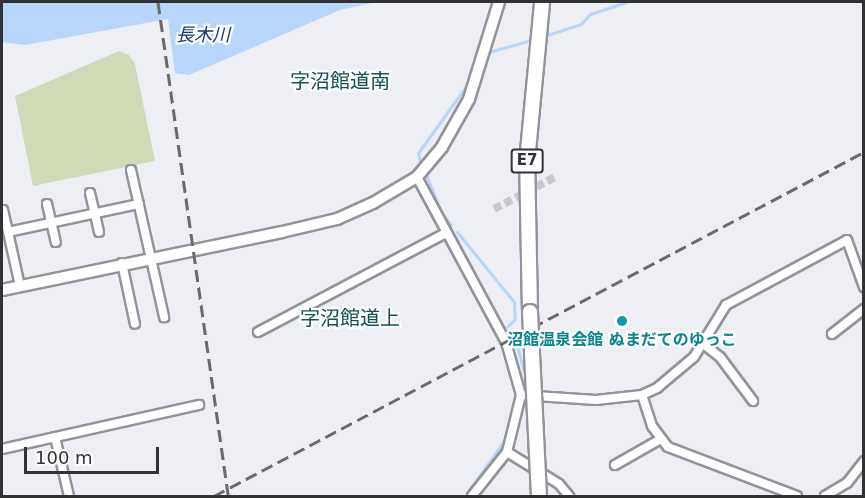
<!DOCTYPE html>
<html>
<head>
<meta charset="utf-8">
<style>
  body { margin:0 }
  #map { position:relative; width:865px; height:498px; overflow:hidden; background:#eeeff4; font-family:"DejaVu Sans","Noto Sans JP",sans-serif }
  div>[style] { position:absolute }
  .green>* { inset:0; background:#cedbb6 }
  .water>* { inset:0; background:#b8d5fb }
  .stream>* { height:3px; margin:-1.5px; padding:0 1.5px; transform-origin:1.5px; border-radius:1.5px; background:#b8d5fb }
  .street-tunnel>* { height:8px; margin-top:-4px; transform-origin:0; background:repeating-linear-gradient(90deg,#c8c9ce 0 8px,transparent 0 12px) }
  .roads { filter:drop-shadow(2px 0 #939499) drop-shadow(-2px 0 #939499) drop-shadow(0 2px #939499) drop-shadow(0 -2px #939499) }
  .street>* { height:8px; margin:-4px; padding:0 4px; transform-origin:4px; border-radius:4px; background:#fff }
  .secondary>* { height:10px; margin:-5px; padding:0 5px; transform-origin:5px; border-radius:5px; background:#fff }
  .highway>* { height:14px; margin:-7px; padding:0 7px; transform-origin:7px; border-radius:7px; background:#fff }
  .rail>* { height:3px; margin-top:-1.5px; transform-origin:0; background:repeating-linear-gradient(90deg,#696a6d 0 12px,transparent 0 18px) }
  .bridges { filter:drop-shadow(2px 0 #939499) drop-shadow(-2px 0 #939499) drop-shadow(0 2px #939499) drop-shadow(0 -2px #939499) }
  .highway-bridge>* { height:14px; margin:-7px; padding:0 7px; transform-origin:7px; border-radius:7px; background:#fff }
  .dots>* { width:16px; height:16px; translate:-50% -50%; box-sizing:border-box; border:3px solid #fcfdff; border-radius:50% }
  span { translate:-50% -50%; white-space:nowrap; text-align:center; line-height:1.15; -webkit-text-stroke:4.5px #fcfdff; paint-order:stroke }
  .shield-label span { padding:2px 4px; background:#fcfdff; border:2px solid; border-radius:4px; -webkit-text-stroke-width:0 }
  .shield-label { font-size:15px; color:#313234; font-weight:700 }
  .culture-label { font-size:16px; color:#0d838f; font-weight:700 }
  .water-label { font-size:18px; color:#153b69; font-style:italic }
  .quarter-label { font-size:20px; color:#14514f }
  .frame { position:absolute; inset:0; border:3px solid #313234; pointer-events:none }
  .scale { position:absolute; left:24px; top:447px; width:135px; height:27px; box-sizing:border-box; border:3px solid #313234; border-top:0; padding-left:8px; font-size:18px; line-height:21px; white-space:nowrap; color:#313234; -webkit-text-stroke:4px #fcfdff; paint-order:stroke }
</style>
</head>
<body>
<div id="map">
  <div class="green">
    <i style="clip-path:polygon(119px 51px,129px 55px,135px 64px,155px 161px,33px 186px,15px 96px)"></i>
  </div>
  <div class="water">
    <i style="clip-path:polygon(2px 2px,376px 2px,340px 10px,189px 75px,175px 73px,168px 19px,25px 45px,2px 42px)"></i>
  </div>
  <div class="stream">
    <i style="left:547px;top:35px;width:36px;rotate:-18deg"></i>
    <i style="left:581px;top:24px;width:13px;rotate:-48deg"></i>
    <i style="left:590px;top:14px;width:38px;rotate:-18deg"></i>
    <i style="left:485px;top:53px;width:45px;rotate:-15.6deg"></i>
    <i style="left:420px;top:161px;width:8px;rotate:-104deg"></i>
    <i style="left:418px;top:153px;width:87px;rotate:-54.3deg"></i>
    <i style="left:427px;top:177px;width:38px;rotate:68deg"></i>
    <i style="left:441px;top:212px;width:16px;rotate:52deg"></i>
    <i style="left:457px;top:232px;width:90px;rotate:50.8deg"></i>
    <i style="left:514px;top:302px;width:17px;rotate:87deg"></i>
    <i style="left:515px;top:319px;width:11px;rotate:135deg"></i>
    <i style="left:516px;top:342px;width:31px;rotate:75deg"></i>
    <i style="left:467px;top:493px;width:67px;rotate:-54.7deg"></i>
  </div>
  <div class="street-tunnel">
    <i style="left:494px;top:209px;width:71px;rotate:-27.6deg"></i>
  </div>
  <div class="roads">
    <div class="street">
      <i style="left:131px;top:170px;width:151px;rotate:77.3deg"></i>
      <i style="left:417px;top:177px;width:187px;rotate:61.7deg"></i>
      <i style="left:506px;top:342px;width:55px;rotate:74.2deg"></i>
      <i style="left:521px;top:395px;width:59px;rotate:103.8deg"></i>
      <i style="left:507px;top:452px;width:56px;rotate:128.5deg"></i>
      <i style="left:90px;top:193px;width:40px;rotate:77deg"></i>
      <i style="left:47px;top:204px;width:39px;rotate:77deg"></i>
      <i style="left:3px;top:210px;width:23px;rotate:77deg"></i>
      <i style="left:122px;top:263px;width:62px;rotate:78deg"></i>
      <i style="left:20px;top:286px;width:55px;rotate:-102.5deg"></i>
      <i style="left:8px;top:232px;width:134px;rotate:-12.1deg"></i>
      <i style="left:258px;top:332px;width:212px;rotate:-27.8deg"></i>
      <i style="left:832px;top:334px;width:41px;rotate:-38deg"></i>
      <i style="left:702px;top:343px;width:23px;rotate:38deg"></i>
      <i style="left:720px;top:357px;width:55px;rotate:53.1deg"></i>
      <i style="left:521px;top:395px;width:75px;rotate:3.8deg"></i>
      <i style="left:596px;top:400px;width:46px;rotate:-6.2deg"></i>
      <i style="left:642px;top:395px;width:17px;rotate:-25deg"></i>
      <i style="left:657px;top:388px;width:48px;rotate:-40deg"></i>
      <i style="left:694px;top:357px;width:61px;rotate:-58.4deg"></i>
      <i style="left:726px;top:305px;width:137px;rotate:-28.2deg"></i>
      <i style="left:847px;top:240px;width:50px;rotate:70.1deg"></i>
      <i style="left:642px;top:395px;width:33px;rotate:72deg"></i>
      <i style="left:652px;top:426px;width:26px;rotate:53deg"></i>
      <i style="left:668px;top:447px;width:138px;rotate:20.8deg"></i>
      <i style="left:55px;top:437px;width:61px;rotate:76.7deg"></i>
      <i style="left:2px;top:449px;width:202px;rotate:-12.6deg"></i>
      <i style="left:507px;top:452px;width:61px;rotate:31.6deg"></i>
      <i style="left:559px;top:484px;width:16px;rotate:50deg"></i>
      <i style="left:615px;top:465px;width:51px;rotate:-29.6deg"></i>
      <i style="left:825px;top:496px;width:26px;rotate:-31deg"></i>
      <i style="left:847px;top:483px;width:28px;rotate:-52deg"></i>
    </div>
    <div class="secondary">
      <i style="left:2px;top:290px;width:286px;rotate:-11.7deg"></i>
      <i style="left:282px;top:232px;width:57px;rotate:-13.3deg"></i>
      <i style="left:337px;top:219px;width:39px;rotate:-24deg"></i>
      <i style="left:373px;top:203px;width:51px;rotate:-30.6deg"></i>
      <i style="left:417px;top:177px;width:39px;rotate:-50deg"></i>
      <i style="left:442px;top:147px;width:55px;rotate:-60.6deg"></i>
      <i style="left:469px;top:99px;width:102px;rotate:-72.8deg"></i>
    </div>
    <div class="highway">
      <i style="left:530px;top:312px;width:150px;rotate:-91.1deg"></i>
      <i style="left:527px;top:162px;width:161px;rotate:-84.6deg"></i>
    </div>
  </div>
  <div class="rail">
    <i style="left:158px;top:2px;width:499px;rotate:81.9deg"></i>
    <i style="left:214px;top:496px;width:735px;rotate:-27.89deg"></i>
  </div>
  <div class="bridges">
    <div class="highway-bridge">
      <i style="left:530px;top:312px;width:184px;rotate:87.2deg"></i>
    </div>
  </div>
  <div class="dots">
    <i style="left:622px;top:321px;background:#0f9aa8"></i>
  </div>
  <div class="shield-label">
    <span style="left:527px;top:161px">E7</span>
  </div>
  <div class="culture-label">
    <span style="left:622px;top:340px">沼館温泉会館 ぬまだてのゆっこ</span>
  </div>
  <div class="water-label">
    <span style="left:203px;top:35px">長木川</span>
  </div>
  <div class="quarter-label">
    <span style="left:340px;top:81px">字沼館道南</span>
    <span style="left:350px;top:318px">字沼館道上</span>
  </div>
  <div class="frame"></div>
  <div class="scale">100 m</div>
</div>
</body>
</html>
